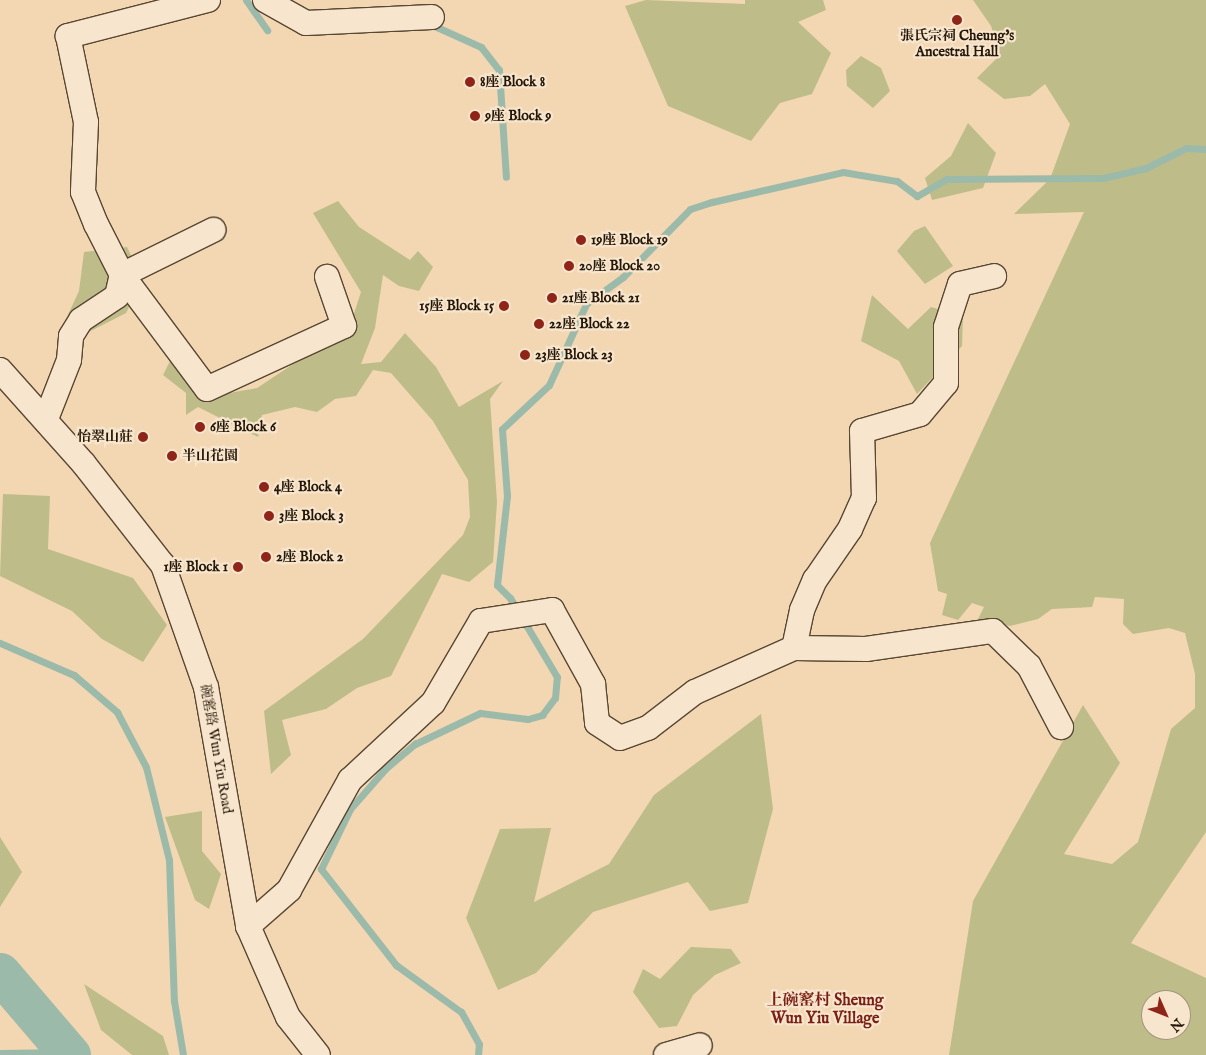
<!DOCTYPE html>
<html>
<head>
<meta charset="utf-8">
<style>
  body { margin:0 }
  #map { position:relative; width:1206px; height:1055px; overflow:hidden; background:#f2d7b2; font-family:"IM FELL English","Noto Serif TC",serif }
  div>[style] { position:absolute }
  .green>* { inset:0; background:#bebd8a }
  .stream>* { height:7px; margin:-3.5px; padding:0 3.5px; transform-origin:3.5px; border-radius:3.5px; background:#9cbaa9 }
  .river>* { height:41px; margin:-20.5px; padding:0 20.5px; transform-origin:20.5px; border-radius:20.5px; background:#9cbaa9 }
  .roads { filter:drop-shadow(1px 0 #584732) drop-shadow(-1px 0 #584732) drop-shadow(0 1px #584732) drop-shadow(0 -1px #584732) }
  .street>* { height:24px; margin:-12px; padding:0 12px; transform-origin:12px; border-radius:12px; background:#f7e5cd }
  .dots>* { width:14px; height:14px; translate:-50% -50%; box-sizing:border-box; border:2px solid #f7e5cd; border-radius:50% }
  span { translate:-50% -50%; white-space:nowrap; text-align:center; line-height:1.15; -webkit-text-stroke:4.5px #f7e5cd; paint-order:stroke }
  .poi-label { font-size:14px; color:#251707; font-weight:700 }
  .left { translate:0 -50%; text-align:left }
  .right { translate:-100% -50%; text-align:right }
  .street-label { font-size:14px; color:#251707 }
  .quarter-label { font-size:16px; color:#7a1f14; font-weight:700 }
  .north { position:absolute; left:1141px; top:990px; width:50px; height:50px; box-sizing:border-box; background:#f7e5cd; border:1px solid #a3937e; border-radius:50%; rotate:134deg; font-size:14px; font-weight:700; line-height:20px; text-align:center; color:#251707 }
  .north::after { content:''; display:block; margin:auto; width:18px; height:22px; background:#8f2418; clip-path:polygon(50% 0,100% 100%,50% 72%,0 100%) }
</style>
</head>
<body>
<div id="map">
  <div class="green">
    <i style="clip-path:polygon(646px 0,745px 4px,745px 0,823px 0,826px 10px,798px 22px,831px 53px,812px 94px,780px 103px,751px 141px,668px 106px,625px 6px)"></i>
    <i style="clip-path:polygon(evenodd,973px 0,1206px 0,1206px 832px,1131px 943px,1206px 978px,1206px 1055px,949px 1055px,973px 901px,1083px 705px,1120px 763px,1064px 854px,1112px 864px,1138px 842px,1171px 729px,1195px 708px,1195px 674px,1185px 633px,1169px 628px,1133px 634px,1123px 624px,1124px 599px,1095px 597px,1092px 607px,1052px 609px,1038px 619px,1010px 626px,978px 619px,984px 607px,972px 603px,958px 620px,942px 615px,947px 594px,938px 591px,930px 543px,1084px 212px,1014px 214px,1050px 179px,1070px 124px,1045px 84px,1030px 96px,1004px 99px,977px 78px,1000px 55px,991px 26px,973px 0,1151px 1000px,1181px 1000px,1181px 1030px,1151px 1030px,1151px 1000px)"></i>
    <i style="clip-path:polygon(861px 56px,881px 68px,890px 91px,873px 108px,847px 86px,846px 70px)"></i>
    <i style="clip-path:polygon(968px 123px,996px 153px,983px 188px,932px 200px,925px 178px,951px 156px)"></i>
    <i style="clip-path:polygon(338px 201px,359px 227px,410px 260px,418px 251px,433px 267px,419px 291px,399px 286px,383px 275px,375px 328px,361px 364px,381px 362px,405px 333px,436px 367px,459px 407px,503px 381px,490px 399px,497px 502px,493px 562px,469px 582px,442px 574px,391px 676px,357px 688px,326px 709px,282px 720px,291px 755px,271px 774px,264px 711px,363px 639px,463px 535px,470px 517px,468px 480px,433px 421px,391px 373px,373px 370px,356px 396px,335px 399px,317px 412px,295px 407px,262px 415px,258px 437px,198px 407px,186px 415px,186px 393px,163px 375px,170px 361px,183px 366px,206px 397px,257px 388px,328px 341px,347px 335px,361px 292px,313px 213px)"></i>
    <i style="clip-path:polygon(925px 226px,953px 266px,925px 284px,897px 251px,914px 231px)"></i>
    <i style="clip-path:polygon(127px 247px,143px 280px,126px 313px,79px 337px,65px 321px,79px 291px,84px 252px)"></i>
    <i style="clip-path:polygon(872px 295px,908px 329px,931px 307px,963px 316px,962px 346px,917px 394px,899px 361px,861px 341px)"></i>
    <i style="clip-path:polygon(3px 494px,50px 496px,48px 549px,133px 578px,167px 625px,143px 662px,102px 639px,72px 611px,0 576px)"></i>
    <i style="clip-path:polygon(761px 714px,773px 809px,748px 903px,710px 911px,688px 882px,593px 912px,536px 973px,498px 990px,466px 918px,500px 829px,551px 828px,534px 902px,609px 864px,654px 795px)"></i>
    <i style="clip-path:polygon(202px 811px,202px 851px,221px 874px,209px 909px,195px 900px,165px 817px)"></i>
    <i style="clip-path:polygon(0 837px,22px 872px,0 907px)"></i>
    <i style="clip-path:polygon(691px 947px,731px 949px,741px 963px,715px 975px,693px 995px,677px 1026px,659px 1028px,633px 992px,643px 969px,660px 979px)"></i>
    <i style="clip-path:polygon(84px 984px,163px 1036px,169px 1055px,132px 1055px,101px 1030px)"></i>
  </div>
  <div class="stream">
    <i style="left:246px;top:0;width:37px;rotate:55deg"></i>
    <i style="left:430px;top:24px;width:56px;rotate:24.3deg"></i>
    <i style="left:481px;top:47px;width:29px;rotate:52deg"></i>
    <i style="left:499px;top:70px;width:107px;rotate:86.3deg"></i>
    <i style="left:0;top:643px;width:81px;rotate:23.4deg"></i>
    <i style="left:74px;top:675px;width:57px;rotate:40.7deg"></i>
    <i style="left:117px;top:712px;width:62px;rotate:62.2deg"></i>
    <i style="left:146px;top:767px;width:96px;rotate:76.1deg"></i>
    <i style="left:169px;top:860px;width:141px;rotate:88deg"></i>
    <i style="left:174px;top:1001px;width:55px;rotate:80.5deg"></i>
    <i style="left:0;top:1053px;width:68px;rotate:-0.8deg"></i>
    <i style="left:478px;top:1055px;width:11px;rotate:-85deg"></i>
    <i style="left:479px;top:1044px;width:37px;rotate:-119deg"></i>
    <i style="left:461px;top:1012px;width:80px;rotate:-144.1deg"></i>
    <i style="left:396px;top:965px;width:122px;rotate:-128deg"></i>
    <i style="left:321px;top:869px;width:67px;rotate:-64.2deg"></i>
    <i style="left:350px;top:809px;width:55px;rotate:-48.7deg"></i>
    <i style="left:386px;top:768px;width:38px;rotate:-40deg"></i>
    <i style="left:415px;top:744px;width:72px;rotate:-25.5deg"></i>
    <i style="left:480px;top:713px;width:48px;rotate:7.1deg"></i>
    <i style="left:528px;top:719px;width:15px;rotate:-16deg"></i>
    <i style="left:542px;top:715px;width:21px;rotate:-53deg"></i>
    <i style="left:555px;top:698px;width:21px;rotate:-85deg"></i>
    <i style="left:557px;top:677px;width:92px;rotate:-120.7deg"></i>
    <i style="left:510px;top:598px;width:18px;rotate:-135deg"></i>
    <i style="left:497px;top:585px;width:90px;rotate:-83.6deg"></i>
    <i style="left:507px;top:496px;width:67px;rotate:-94.3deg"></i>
    <i style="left:502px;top:429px;width:64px;rotate:-43.1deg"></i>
    <i style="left:549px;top:385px;width:89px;rotate:-65.4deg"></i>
    <i style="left:586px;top:304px;width:46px;rotate:-36.1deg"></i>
    <i style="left:623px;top:277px;width:95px;rotate:-45.4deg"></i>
    <i style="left:690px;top:209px;width:23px;rotate:-18deg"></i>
    <i style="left:712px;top:202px;width:134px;rotate:-12.9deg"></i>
    <i style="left:843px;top:172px;width:55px;rotate:9.5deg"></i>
    <i style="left:897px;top:181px;width:25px;rotate:37deg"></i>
    <i style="left:917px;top:196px;width:34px;rotate:-30deg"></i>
    <i style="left:947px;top:179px;width:156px;rotate:-0.4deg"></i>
    <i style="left:1103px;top:178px;width:44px;rotate:-13.1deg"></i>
    <i style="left:1146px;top:168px;width:45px;rotate:-26.6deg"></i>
    <i style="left:1186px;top:148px;width:20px;rotate:3deg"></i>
  </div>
  <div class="river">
    <i style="left:0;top:973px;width:108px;rotate:49.5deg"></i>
  </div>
  <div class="roads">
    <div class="street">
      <i style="left:208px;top:0;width:145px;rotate:165.6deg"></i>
      <i style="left:68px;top:36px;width:88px;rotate:78.2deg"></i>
      <i style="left:86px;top:122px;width:70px;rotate:92.5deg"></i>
      <i style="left:83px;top:192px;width:35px;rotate:68deg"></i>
      <i style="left:96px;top:224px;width:57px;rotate:63deg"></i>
      <i style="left:122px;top:275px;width:142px;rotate:53.3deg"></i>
      <i style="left:207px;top:389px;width:151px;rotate:-24.7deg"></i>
      <i style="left:344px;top:326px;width:52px;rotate:-109.1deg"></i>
      <i style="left:265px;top:0;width:47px;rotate:29.3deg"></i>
      <i style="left:306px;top:23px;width:126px;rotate:-2.7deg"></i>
      <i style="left:122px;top:275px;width:102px;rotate:-26.3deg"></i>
      <i style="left:0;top:370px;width:126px;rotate:48.2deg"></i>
      <i style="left:84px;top:464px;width:128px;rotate:52deg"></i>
      <i style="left:163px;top:565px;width:129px;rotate:70.6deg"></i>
      <i style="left:206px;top:687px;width:243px;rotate:80deg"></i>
      <i style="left:248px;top:926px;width:99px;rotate:66.3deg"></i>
      <i style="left:288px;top:1017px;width:48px;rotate:51.7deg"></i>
      <i style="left:46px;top:419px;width:63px;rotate:-68.7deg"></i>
      <i style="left:69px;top:360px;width:24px;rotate:-85deg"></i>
      <i style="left:71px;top:336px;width:19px;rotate:-58deg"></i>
      <i style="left:81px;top:320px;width:43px;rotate:-33.7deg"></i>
      <i style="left:117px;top:296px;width:22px;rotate:-77deg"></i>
      <i style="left:794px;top:648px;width:39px;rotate:-78deg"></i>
      <i style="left:802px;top:610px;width:33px;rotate:-67deg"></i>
      <i style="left:815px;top:580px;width:62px;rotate:-55.5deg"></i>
      <i style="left:850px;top:529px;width:34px;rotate:-66deg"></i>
      <i style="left:864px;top:498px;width:67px;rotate:-91.7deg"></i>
      <i style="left:862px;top:431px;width:60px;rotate:-16.3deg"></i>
      <i style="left:920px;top:414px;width:40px;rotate:-50deg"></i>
      <i style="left:946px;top:383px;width:56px;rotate:-90deg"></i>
      <i style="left:946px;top:327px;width:45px;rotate:-72deg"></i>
      <i style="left:960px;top:284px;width:35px;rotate:-13deg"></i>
      <i style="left:248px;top:926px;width:55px;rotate:-41.3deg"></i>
      <i style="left:289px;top:890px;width:126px;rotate:-61deg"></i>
      <i style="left:350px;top:780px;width:113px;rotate:-42.9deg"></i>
      <i style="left:433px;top:703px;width:95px;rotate:-59.7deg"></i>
      <i style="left:481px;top:621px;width:72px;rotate:-8.8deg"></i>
      <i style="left:552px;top:610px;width:85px;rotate:61deg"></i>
      <i style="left:593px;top:684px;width:39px;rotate:84deg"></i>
      <i style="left:597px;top:723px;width:27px;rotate:33deg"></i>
      <i style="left:620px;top:738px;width:30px;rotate:-20deg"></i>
      <i style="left:648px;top:728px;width:59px;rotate:-37.5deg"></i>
      <i style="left:695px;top:692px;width:108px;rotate:-24deg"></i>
      <i style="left:794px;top:648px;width:72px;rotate:0.8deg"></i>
      <i style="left:866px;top:649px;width:128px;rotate:-8.1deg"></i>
      <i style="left:993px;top:631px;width:50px;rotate:44.2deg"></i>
      <i style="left:1029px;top:666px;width:69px;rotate:62.3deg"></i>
      <i style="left:666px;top:1055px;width:35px;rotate:-16deg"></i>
    </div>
  </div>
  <div class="dots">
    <i style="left:957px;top:20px;background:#8f2418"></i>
    <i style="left:470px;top:82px;background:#8f2418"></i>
    <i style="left:475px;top:116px;background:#8f2418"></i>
    <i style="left:581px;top:240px;background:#8f2418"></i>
    <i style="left:569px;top:266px;background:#8f2418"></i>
    <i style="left:552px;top:298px;background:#8f2418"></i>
    <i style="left:504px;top:306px;background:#8f2418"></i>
    <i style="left:539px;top:324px;background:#8f2418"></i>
    <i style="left:525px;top:355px;background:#8f2418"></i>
    <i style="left:200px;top:427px;background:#8f2418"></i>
    <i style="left:143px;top:437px;background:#8f2418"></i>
    <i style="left:172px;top:456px;background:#8f2418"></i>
    <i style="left:264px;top:487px;background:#8f2418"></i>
    <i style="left:269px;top:516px;background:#8f2418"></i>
    <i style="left:266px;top:557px;background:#8f2418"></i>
    <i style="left:238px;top:567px;background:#8f2418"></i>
  </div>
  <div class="poi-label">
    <span style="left:957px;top:44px">張氏宗祠 Cheung's<br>Ancestral Hall</span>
    <span class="left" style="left:480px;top:82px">8座 Block 8</span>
    <span class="left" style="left:485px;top:116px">9座 Block 9</span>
    <span class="left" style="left:591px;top:240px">19座 Block 19</span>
    <span class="left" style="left:579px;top:266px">20座 Block 20</span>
    <span class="left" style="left:562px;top:298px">21座 Block 21</span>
    <span class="right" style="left:494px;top:306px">15座 Block 15</span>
    <span class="left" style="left:549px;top:324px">22座 Block 22</span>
    <span class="left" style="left:535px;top:355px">23座 Block 23</span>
    <span class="left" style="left:210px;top:427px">6座 Block 6</span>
    <span class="right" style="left:133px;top:437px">怡翠山莊</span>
    <span class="left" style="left:182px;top:456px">半山花園</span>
    <span class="left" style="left:274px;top:487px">4座 Block 4</span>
    <span class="left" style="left:279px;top:516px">3座 Block 3</span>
    <span class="left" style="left:276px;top:557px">2座 Block 2</span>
    <span class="right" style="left:228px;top:567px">1座 Block 1</span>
  </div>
  <div class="street-label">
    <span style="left:216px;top:749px;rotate:80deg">碗窰路 Wun Yiu Road</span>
  </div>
  <div class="quarter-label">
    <span style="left:825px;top:1010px">上碗窰村 Sheung<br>Wun Yiu Village</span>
  </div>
  <div class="north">N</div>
</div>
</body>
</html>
